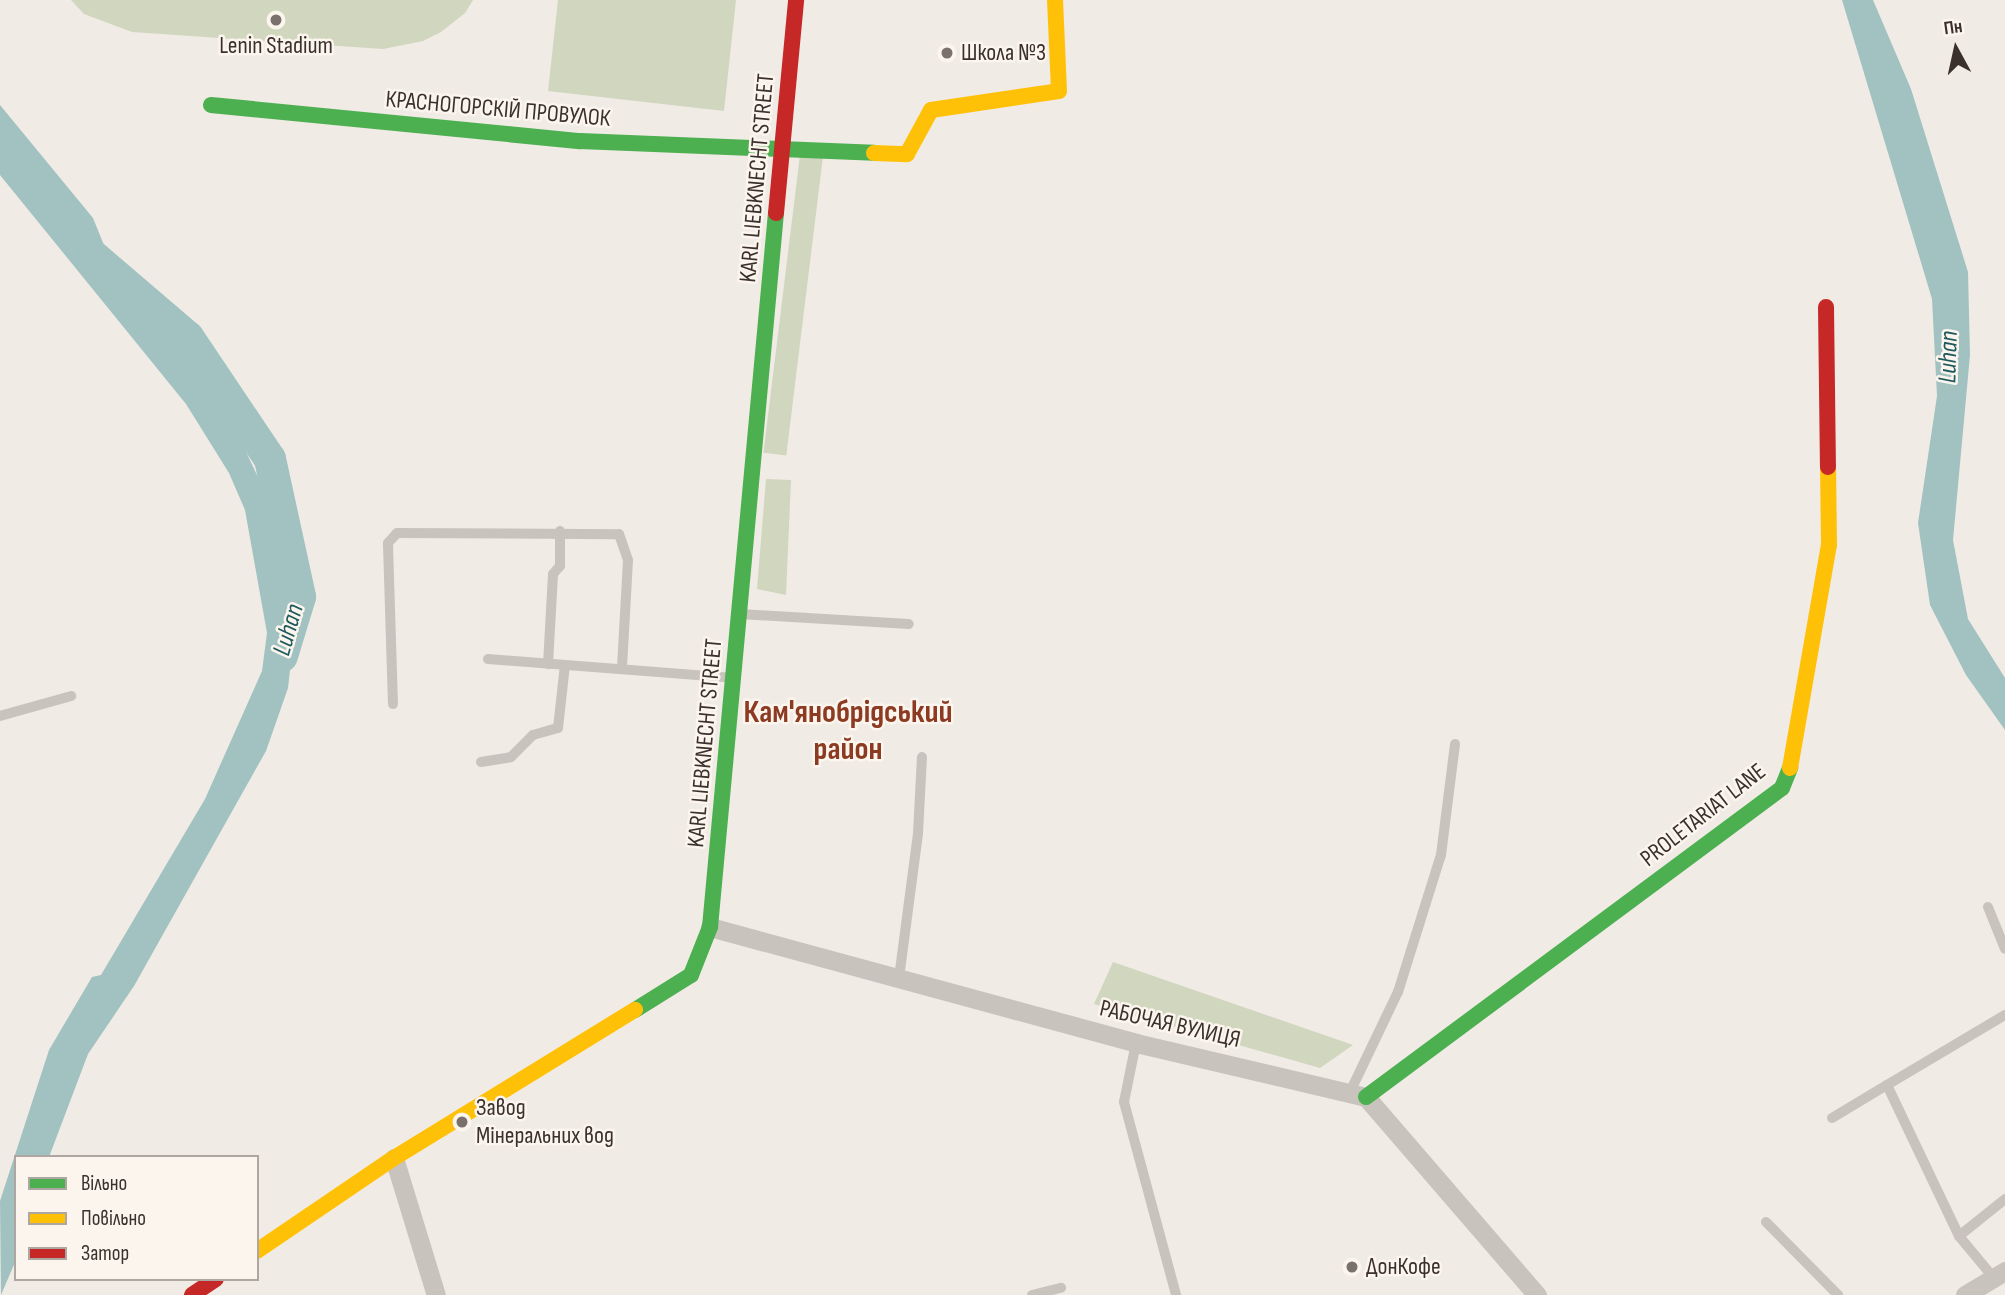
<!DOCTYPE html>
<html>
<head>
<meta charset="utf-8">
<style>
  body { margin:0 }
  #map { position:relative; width:2005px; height:1295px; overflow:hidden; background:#f0ebe5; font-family:"Sofia Sans Condensed",sans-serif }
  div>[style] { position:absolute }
  .green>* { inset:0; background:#d1d6bf; transform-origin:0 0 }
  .water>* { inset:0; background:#a1c2c1 }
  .river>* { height:32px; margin:-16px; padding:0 16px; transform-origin:16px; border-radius:16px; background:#a1c2c1 }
  .lane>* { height:10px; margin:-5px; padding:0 5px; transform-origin:5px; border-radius:5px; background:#c9c3be }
  .street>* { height:19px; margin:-9.5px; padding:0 9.5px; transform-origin:9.5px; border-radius:9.5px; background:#c9c3be }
  .fast>* { height:16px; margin:-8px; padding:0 8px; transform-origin:8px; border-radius:8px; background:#4caf50 }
  .slow>* { height:16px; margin:-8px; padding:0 8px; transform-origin:8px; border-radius:8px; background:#ffc107 }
  .jam>* { height:16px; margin:-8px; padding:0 8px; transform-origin:8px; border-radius:8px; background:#c62828 }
  .dots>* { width:19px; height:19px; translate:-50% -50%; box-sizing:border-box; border:4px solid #fbf5ee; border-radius:50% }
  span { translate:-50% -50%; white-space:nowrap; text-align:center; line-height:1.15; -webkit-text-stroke:5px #fbf5ee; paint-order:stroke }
  .poi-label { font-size:24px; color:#3b302b }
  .left { translate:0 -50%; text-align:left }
  .street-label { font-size:24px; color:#3b302b }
  .water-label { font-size:26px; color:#1f5a5e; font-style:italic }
  .district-label { font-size:32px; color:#8c3b22; font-weight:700 }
  .legend { position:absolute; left:14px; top:1155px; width:245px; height:126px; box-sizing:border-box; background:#fbf5ee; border:2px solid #aea6a0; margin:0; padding:9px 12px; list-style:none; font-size:21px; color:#3b302b }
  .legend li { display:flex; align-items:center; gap:14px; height:35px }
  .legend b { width:35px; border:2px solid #aea6a0 }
  .north { position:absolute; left:1921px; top:14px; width:70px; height:70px; -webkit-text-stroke:5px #fbf5ee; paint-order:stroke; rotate:352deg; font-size:19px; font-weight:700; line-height:28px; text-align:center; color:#3b302b }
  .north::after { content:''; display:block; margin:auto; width:24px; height:32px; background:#3b302b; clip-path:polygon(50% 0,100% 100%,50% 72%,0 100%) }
</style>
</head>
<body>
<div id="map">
  <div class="green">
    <i style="clip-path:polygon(71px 0,473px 0,465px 13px,441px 32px,423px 41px,383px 49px,132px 32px,84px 14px)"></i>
    <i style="clip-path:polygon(558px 0,736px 0,724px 111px,548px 91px)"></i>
    <i style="left:800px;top:155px;width:23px;height:300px;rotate:7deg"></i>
    <i style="clip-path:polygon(766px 479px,791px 480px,786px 595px,757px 589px)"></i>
    <i style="clip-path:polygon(1113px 962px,1353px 1045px,1320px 1068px,1094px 1004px)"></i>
  </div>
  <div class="water">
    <i style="clip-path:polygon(1842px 0,1873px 0,1911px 89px,1968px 272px,1970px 355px,1953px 540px,1968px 619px,2005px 678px,2005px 730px,1966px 675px,1930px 605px,1918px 523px,1937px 396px,1932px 299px)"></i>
    <i style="clip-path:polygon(0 105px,93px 218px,114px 270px,227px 411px,277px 518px,295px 626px,288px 688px,266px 751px,134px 986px,88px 1054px,49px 1157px,16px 1157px,16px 1260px,1px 1295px,0 1201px,49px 1050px,92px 977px,101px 975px,205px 799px,262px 671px,267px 633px,245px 510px,229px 473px,186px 404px,0 175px)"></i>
  </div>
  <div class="river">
    <i style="left:92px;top:255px;width:126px;rotate:40.5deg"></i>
    <i style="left:188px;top:337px;width:147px;rotate:56.1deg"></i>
    <i style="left:270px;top:459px;width:141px;rotate:77.7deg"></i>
    <i style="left:300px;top:597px;width:62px;rotate:107deg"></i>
  </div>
  <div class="lane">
    <i style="left:740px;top:614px;width:169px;rotate:3.4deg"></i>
    <i style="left:488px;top:659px;width:246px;rotate:4.4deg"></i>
    <i style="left:548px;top:664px;width:90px;rotate:-86.8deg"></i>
    <i style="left:553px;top:574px;width:11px;rotate:-49deg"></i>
    <i style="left:560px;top:566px;width:35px;rotate:-90deg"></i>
    <i style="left:393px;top:704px;width:161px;rotate:-91.8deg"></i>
    <i style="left:388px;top:543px;width:13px;rotate:-48deg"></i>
    <i style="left:397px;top:533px;width:222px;rotate:0.3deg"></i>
    <i style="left:619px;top:534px;width:28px;rotate:71deg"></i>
    <i style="left:628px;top:560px;width:109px;rotate:93.2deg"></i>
    <i style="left:0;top:716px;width:74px;rotate:-15.7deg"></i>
    <i style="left:481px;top:762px;width:30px;rotate:-9deg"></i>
    <i style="left:511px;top:757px;width:31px;rotate:-45deg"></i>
    <i style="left:533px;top:735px;width:26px;rotate:-16deg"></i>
    <i style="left:558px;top:728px;width:63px;rotate:-83.7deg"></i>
    <i style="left:1988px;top:907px;width:45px;rotate:68deg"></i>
    <i style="left:899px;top:978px;width:146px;rotate:-82.5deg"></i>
    <i style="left:918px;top:833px;width:76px;rotate:-87deg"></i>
    <i style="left:1136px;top:1043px;width:60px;rotate:101.5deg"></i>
    <i style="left:1124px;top:1102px;width:200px;rotate:74.9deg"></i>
    <i style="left:1350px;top:1092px;width:111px;rotate:-64.4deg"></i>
    <i style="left:1398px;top:992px;width:144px;rotate:-72.6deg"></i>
    <i style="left:1441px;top:855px;width:112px;rotate:-82.8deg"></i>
    <i style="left:1832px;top:1118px;width:64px;rotate:-31deg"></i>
    <i style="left:1766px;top:1222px;width:103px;rotate:45.4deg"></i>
    <i style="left:1959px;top:1236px;width:59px;rotate:-38.8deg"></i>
    <i style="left:1993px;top:1277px;width:53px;rotate:-129.7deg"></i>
    <i style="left:1959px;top:1236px;width:167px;rotate:-115.5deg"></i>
    <i style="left:1887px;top:1085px;width:137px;rotate:-30.7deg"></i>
    <i style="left:1032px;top:1295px;width:30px;rotate:-14deg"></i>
  </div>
  <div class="street">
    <i style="left:710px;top:927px;width:442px;rotate:15.2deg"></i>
    <i style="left:1136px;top:1043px;width:236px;rotate:13.2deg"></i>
    <i style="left:1366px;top:1097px;width:262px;rotate:49.2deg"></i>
    <i style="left:394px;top:1158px;width:143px;rotate:73deg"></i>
    <i style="left:1965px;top:1295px;width:47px;rotate:-31deg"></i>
  </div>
  <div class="fast">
    <i style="left:211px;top:105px;width:371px;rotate:5.6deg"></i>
    <i style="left:580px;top:141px;width:294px;rotate:2.3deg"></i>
    <i style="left:635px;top:1010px;width:66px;rotate:-32deg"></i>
    <i style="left:691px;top:975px;width:52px;rotate:-68.4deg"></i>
    <i style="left:710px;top:927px;width:717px;rotate:-84.72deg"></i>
    <i style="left:1366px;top:1097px;width:518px;rotate:-36.6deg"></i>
    <i style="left:1782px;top:788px;width:22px;rotate:-68deg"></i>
  </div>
  <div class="slow">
    <i style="left:874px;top:153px;width:33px;rotate:2deg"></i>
    <i style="left:907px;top:154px;width:50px;rotate:-61.4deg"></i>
    <i style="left:931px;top:110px;width:129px;rotate:-8.4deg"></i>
    <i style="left:1059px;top:91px;width:91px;rotate:-92.5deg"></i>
    <i style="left:1790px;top:768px;width:226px;rotate:-80.1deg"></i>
    <i style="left:1829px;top:545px;width:78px;rotate:-90.7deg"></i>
    <i style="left:257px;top:1251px;width:166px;rotate:-34.2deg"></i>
    <i style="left:394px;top:1158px;width:283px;rotate:-31.6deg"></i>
  </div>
  <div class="jam">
    <i style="left:776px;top:213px;width:214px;rotate:-84.6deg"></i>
    <i style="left:1826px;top:307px;width:160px;rotate:89.3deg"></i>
    <i style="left:192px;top:1295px;width:29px;rotate:-34deg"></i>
  </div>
  <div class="dots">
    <i style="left:276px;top:20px;background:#7a716c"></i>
    <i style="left:947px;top:53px;background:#7a716c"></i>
    <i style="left:462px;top:1122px;background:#7a716c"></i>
    <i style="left:1352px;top:1267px;background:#7a716c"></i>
  </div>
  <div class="poi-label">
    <span style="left:276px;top:46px">Lenin Stadium</span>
    <span class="left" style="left:961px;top:53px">Школа №3</span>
    <span class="left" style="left:476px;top:1122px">Завод<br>Мінеральних вод</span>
    <span class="left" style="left:1366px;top:1267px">ДонКофе</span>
  </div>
  <div class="street-label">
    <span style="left:498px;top:109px;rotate:5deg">КРАСНОГОРСКІЙ ПРОВУЛОК</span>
    <span style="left:757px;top:178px;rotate:-85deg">KARL LIEBKNECHT STREET</span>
    <span style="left:705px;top:743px;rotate:-85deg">KARL LIEBKNECHT STREET</span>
    <span style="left:1703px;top:815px;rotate:-38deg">PROLETARIAT LANE</span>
    <span style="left:1170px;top:1024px;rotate:13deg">РАБОЧАЯ ВУЛИЦЯ</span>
  </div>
  <div class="water-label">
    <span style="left:1949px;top:357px;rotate:-88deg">Luhan</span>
    <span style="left:289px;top:630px;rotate:-74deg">Luhan</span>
  </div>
  <div class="district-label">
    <span style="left:848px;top:732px">Кам'янобрідський<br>район</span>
  </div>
  <ul class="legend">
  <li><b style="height:9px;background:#4caf50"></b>Вільно</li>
  <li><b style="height:9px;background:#ffc107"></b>Повільно</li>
  <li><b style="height:9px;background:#c62828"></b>Затор</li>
  </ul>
  <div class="north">Пн</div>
</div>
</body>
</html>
